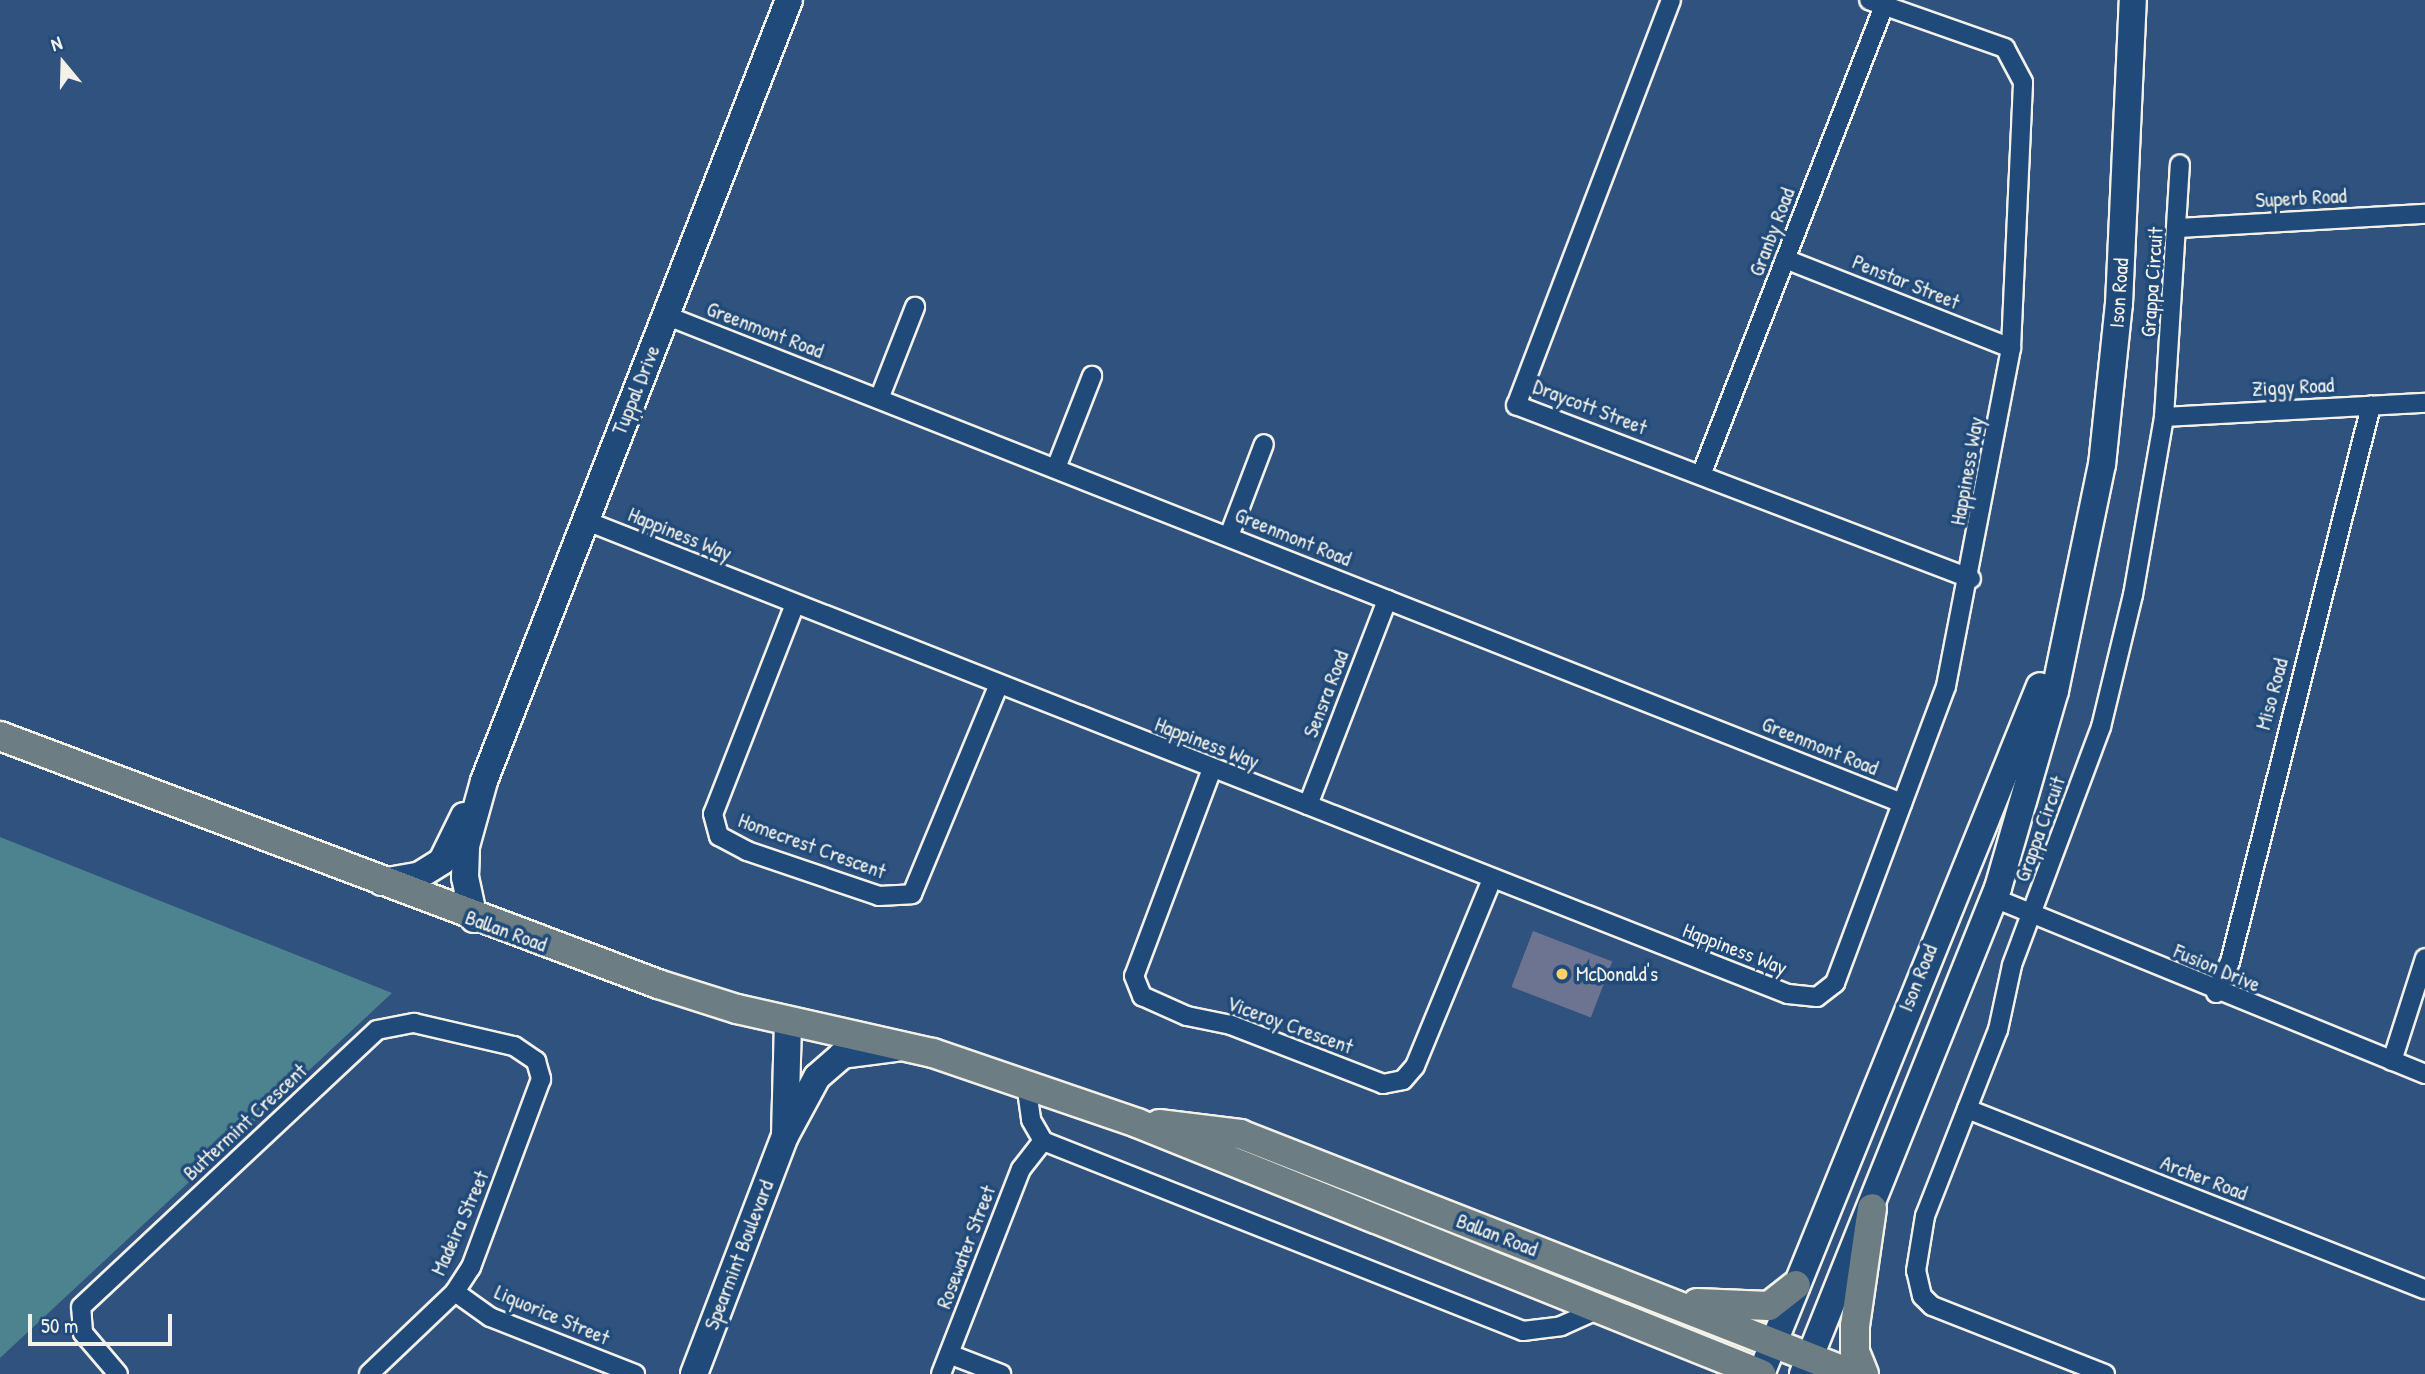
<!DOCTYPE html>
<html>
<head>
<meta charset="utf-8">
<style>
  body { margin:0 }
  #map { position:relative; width:2425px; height:1374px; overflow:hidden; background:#2f527f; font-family:"Patrick Hand",sans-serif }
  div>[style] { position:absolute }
  .green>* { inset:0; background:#4d828f }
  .building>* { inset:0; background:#6d7491; transform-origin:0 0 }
  .roads { filter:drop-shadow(2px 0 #f4f1e8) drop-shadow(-2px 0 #f4f1e8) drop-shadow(0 2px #f4f1e8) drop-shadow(0 -2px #f4f1e8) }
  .street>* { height:18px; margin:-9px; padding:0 9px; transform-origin:9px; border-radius:9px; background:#1f4a7a }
  .secondary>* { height:26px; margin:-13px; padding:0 13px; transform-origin:13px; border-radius:13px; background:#1f4a7a }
  .primary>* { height:28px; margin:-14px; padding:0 14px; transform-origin:14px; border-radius:14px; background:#6c7e84 }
  .dots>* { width:19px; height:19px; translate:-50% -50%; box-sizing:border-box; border:4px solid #1f4a7a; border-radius:50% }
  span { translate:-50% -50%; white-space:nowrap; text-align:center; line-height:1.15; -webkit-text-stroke:7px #1f4a7a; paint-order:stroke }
  .street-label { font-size:21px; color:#f4f1e8 }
  .poi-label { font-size:21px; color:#f4f1e8 }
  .left { translate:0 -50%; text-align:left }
  .north { position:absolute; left:28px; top:28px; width:70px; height:70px; -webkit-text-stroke:5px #1f4a7a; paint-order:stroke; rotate:341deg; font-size:19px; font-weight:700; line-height:28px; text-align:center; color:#f4f1e8 }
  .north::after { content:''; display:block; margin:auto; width:24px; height:32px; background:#f4f1e8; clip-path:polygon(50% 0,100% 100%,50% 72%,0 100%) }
  .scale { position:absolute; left:28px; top:1314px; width:144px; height:32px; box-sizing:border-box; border:4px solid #f4f1e8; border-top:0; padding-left:9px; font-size:21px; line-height:24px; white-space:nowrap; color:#f4f1e8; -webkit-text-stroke:5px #1f4a7a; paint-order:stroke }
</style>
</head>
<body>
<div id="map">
  <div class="green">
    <i style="clip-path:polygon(0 837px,392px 993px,0 1358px)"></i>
  </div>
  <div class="building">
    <i style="left:1533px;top:931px;width:85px;height:60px;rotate:21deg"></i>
  </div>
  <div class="roads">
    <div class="street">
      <i style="left:1671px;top:0;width:434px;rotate:110.9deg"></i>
      <i style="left:1516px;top:405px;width:487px;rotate:20.9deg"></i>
      <i style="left:2179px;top:228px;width:246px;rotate:-3.3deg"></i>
      <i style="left:1785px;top:259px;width:243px;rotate:21.5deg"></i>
      <i style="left:665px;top:315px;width:1330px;rotate:21.53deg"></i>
      <i style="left:879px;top:399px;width:99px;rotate:-68.6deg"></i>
      <i style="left:2164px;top:417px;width:261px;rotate:-3.1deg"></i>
      <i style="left:1056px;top:468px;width:99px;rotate:-68.6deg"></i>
      <i style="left:1701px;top:475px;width:503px;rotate:-68.68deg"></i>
      <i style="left:584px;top:520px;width:1294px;rotate:21.49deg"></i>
      <i style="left:1788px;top:994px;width:29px;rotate:6deg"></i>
      <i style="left:1817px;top:997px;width:23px;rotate:-38deg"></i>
      <i style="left:1835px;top:983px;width:317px;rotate:-69.5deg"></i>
      <i style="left:1946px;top:686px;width:344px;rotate:-79.1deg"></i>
      <i style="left:2011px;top:348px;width:266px;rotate:-87.4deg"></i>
      <i style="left:2023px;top:82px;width:38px;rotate:-118deg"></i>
      <i style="left:2005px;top:48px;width:144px;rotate:-160.6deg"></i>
      <i style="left:1229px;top:536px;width:98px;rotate:-69.2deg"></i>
      <i style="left:795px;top:604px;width:225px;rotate:111.3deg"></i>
      <i style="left:713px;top:814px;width:23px;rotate:75deg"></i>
      <i style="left:719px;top:836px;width:32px;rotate:28deg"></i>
      <i style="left:747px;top:851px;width:139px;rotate:18.8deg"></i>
      <i style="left:879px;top:896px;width:33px;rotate:-3deg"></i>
      <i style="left:912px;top:894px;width:225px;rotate:-67.5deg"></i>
      <i style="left:1212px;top:769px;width:221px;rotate:110.6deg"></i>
      <i style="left:1134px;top:976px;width:22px;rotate:68deg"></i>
      <i style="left:1142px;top:996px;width:49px;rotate:24deg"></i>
      <i style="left:1187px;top:1016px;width:45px;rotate:11.6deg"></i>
      <i style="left:1231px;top:1025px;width:163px;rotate:21.2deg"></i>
      <i style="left:1383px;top:1084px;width:20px;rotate:-11deg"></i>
      <i style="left:1403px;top:1080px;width:18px;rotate:-49deg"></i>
      <i style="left:1415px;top:1066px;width:202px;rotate:-67.6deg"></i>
      <i style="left:1308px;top:805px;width:220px;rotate:-68.9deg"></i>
      <i style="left:1994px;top:898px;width:466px;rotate:22.2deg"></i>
      <i style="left:2216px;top:993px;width:34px;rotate:-66deg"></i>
      <i style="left:2230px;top:962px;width:574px;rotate:-75.77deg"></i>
      <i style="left:2392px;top:1061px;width:108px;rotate:-72.2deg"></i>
      <i style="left:1026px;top:1083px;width:37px;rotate:82deg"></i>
      <i style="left:1031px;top:1120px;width:24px;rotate:60deg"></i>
      <i style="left:1043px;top:1141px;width:516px;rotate:21.6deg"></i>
      <i style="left:1523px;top:1331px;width:38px;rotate:-7deg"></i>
      <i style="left:1561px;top:1326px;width:42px;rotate:-24.1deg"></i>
      <i style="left:1967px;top:1109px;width:492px;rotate:21.5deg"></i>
      <i style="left:455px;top:1292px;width:43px;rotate:35.5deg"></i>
      <i style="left:490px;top:1317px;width:156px;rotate:21.5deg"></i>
      <i style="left:949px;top:1354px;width:56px;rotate:21deg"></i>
      <i style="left:118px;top:1374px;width:54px;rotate:-130.5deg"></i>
      <i style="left:83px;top:1333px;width:26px;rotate:-94deg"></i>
      <i style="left:81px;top:1307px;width:405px;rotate:-43.1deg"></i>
      <i style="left:377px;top:1030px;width:38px;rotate:-11deg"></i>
      <i style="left:414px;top:1023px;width:103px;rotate:13deg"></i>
      <i style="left:514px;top:1046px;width:27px;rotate:34deg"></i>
      <i style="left:536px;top:1061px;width:19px;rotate:74deg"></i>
      <i style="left:541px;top:1079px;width:201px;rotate:110.4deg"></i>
      <i style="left:471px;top:1267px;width:30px;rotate:123deg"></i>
      <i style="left:455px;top:1292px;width:119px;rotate:136.4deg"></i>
      <i style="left:941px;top:1374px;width:220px;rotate:-68.7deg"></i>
      <i style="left:1021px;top:1169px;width:36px;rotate:-52deg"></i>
      <i style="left:2105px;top:1374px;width:186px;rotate:-158.5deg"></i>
      <i style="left:1932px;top:1306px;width:14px;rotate:-135deg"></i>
      <i style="left:1922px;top:1296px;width:26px;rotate:-103deg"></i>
      <i style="left:1916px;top:1271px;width:56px;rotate:-80.7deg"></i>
      <i style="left:1925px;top:1216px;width:200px;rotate:-68.6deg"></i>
      <i style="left:1998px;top:1030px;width:66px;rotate:-77.8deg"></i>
      <i style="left:2012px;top:965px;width:254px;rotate:-69.5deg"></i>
      <i style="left:2101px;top:727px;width:136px;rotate:-76.4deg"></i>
      <i style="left:2133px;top:595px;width:181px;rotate:-80.1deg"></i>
      <i style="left:2164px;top:417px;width:253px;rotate:-86.4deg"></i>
    </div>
    <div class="secondary">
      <i style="left:382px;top:882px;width:39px;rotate:-10deg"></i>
      <i style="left:420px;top:875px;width:26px;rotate:-32deg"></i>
      <i style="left:442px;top:861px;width:50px;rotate:-63.9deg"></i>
      <i style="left:474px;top:919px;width:43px;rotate:-102.1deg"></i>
      <i style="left:465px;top:877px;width:31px;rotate:-88deg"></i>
      <i style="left:466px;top:846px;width:67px;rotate:-74.5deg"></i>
      <i style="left:484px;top:781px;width:838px;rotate:-68.67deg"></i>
      <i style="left:785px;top:1136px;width:115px;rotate:-88.5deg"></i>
      <i style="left:694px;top:1374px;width:255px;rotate:-69.1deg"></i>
      <i style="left:785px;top:1136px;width:67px;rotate:-61.5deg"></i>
      <i style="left:817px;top:1077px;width:33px;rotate:-41deg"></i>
      <i style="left:842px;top:1055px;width:54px;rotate:-7.4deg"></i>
      <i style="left:1761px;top:1374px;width:742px;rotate:-67.93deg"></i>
      <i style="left:1803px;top:1374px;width:524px;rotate:-68.14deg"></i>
      <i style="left:1998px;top:888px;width:205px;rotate:-73.9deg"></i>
      <i style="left:2055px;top:691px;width:231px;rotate:-78.3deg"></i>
      <i style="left:2102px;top:465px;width:162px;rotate:-84deg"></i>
      <i style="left:2119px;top:304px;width:304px;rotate:-87.4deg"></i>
    </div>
    <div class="primary">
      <i style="left:0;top:736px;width:703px;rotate:20.65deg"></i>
      <i style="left:658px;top:984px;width:83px;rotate:17.6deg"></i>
      <i style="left:737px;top:1009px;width:201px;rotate:12.7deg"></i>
      <i style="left:933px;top:1053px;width:216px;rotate:18.9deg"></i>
      <i style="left:1137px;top:1123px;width:673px;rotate:21.91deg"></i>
      <i style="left:1159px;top:1124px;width:82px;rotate:7deg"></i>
      <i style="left:1240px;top:1134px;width:657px;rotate:21.41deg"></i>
      <i style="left:1697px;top:1303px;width:72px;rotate:2.4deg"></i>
      <i style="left:1769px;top:1306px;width:34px;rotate:-38deg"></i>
      <i style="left:1864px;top:1374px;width:24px;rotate:-112deg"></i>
      <i style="left:1855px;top:1352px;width:26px;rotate:-90deg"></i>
      <i style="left:1855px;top:1326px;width:119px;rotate:-81.8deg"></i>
    </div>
  </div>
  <div class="dots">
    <i style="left:1562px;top:974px;background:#ffd166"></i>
  </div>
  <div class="street-label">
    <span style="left:2301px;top:198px;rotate:-3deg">Superb Road</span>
    <span style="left:1772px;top:232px;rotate:-69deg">Granby Road</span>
    <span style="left:1906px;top:282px;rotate:22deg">Penstar Street</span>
    <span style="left:2152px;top:282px;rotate:-86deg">Grappa Circuit</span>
    <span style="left:2119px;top:293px;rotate:-86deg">Ison Road</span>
    <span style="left:765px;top:330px;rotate:21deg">Greenmont Road</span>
    <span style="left:2293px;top:387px;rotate:-3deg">Ziggy Road</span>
    <span style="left:636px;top:390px;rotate:-68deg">Tuppal Drive</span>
    <span style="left:1590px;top:407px;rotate:21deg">Draycott Street</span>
    <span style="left:1967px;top:471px;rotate:-80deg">Happiness Way</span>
    <span style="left:680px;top:534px;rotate:22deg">Happiness Way</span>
    <span style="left:1293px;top:537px;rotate:22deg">Greenmont Road</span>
    <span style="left:1326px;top:694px;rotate:-69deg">Sensra Road</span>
    <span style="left:2272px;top:694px;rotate:-75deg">Miso Road</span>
    <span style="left:1207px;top:743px;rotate:21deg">Happiness Way</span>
    <span style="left:1820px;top:746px;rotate:22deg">Greenmont Road</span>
    <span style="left:2040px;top:829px;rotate:-70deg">Grappa Circuit</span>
    <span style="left:812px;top:846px;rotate:20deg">Homecrest Crescent</span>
    <span style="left:506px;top:931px;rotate:20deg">Ballan Road</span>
    <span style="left:1735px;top:949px;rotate:21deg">Happiness Way</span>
    <span style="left:2217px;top:968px;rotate:23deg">Fusion Drive</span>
    <span style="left:1918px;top:978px;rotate:-68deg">Ison Road</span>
    <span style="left:1290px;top:1025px;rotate:20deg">Viceroy Crescent</span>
    <span style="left:245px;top:1122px;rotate:-43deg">Buttermint Crescent</span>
    <span style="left:2204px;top:1178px;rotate:21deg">Archer Road</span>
    <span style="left:460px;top:1223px;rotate:-66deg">Madeira Street</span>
    <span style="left:1497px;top:1235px;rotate:21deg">Ballan Road</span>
    <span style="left:966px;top:1247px;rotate:-69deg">Rosewater Street</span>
    <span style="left:739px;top:1255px;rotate:-69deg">Spearmint Boulevard</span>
    <span style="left:552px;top:1315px;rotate:23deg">Liquorice Street</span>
  </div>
  <div class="poi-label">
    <span class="left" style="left:1576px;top:974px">McDonald's</span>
  </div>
  <div class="north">N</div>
  <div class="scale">50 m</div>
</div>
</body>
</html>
